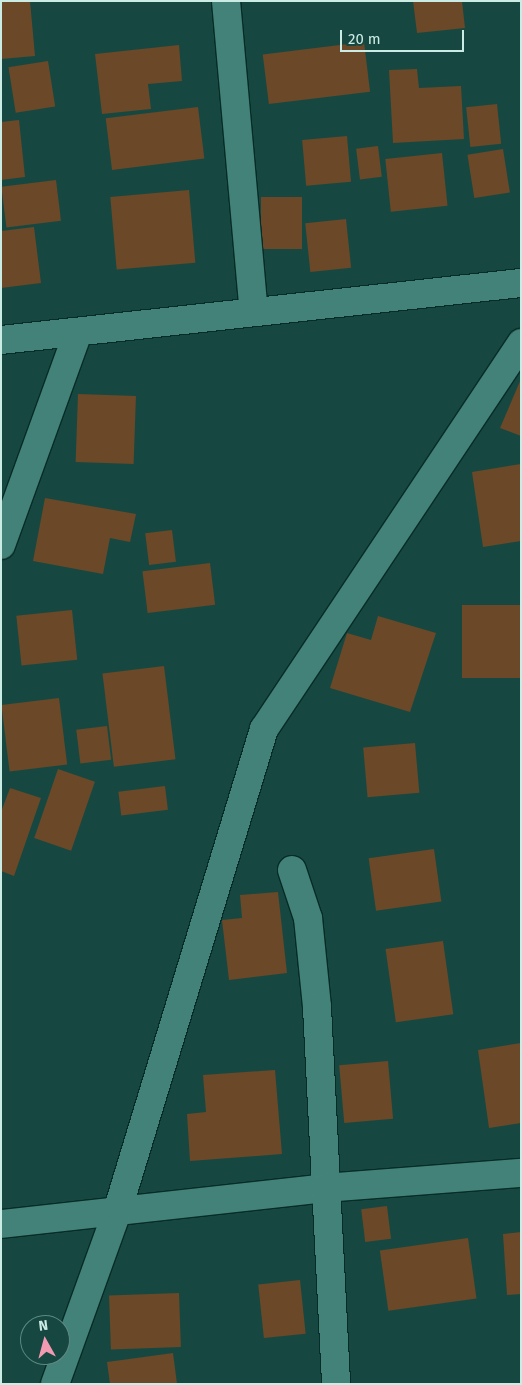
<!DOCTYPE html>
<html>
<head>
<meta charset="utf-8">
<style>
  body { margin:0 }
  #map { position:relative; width:522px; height:1385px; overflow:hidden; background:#164841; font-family:"Fira Sans",sans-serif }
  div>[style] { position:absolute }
  .building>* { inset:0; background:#6b4827; transform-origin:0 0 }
  .roads { filter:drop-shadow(1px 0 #082c27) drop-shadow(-1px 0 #082c27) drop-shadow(0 1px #082c27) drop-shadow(0 -1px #082c27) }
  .street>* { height:28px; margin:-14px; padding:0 14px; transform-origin:14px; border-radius:14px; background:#438278 }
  span { translate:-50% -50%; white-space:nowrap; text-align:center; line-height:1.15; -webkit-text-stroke:5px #164841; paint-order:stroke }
  .frame { position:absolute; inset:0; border:2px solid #cbebe5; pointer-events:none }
  .north { position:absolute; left:20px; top:1315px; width:50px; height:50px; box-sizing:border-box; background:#164841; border:1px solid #5e8983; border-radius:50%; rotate:353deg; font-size:14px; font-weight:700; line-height:20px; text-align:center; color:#cbebe5 }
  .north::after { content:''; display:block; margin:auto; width:18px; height:22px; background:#f19ab1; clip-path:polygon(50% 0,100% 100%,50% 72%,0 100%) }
  .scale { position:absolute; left:340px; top:30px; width:124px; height:22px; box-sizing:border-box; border:2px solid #cbebe5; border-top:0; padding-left:6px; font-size:15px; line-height:18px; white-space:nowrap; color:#cbebe5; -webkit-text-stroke:4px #164841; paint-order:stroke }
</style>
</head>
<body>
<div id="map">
  <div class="building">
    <i style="clip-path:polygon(1px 1px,30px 1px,35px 56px,1px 59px)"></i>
    <i style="clip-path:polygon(413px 1px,462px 1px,465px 28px,417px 33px)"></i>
    <i style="left:364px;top:42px;width:50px;height:102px;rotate:83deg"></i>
    <i style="clip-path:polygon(179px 45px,182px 81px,148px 84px,151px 109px,102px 114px,95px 54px)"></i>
    <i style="left:48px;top:61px;width:46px;height:40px;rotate:81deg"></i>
    <i style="clip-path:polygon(417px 69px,419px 88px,461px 86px,464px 139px,393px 143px,389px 70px)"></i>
    <i style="left:497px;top:104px;width:40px;height:31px;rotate:84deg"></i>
    <i style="left:198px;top:107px;width:52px;height:93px;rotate:83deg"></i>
    <i style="clip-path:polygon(19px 120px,25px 177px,1px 180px,1px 122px)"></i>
    <i style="left:347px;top:136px;width:46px;height:45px;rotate:85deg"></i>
    <i style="left:378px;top:146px;width:31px;height:22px;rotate:83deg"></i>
    <i style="left:503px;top:149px;width:44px;height:36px;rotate:81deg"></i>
    <i style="left:442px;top:153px;width:53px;height:57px;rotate:84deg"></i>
    <i style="left:56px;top:180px;width:41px;height:55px;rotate:83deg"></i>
    <i style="left:189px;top:190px;width:73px;height:79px;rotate:85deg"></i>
    <i style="left:261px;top:197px;width:41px;height:52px"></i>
    <i style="left:346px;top:219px;width:49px;height:41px;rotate:84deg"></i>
    <i style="clip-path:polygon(34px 227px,41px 283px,1px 288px,1px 231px)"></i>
    <i style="clip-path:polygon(521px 379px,521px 436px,500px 428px)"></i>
    <i style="left:78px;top:394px;width:58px;height:68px;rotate:2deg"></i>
    <i style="clip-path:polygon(521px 464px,521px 541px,483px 547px,472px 472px)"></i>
    <i style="clip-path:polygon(45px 498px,136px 514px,130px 542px,110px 538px,103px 574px,33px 561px)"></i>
    <i style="left:172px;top:530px;width:32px;height:27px;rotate:83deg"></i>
    <i style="left:210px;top:563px;width:42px;height:68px;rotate:83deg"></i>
    <i style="left:521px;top:605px;width:73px;height:59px;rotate:90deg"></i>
    <i style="left:72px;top:610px;width:50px;height:56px;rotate:84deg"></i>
    <i style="clip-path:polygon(378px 616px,436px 633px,410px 712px,330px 688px,347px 633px,371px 640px)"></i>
    <i style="left:164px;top:666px;width:94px;height:62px;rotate:83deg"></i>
    <i style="left:59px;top:698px;width:67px;height:58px;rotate:83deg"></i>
    <i style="left:107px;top:726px;width:34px;height:31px;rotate:83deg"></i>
    <i style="left:415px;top:743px;width:50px;height:52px;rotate:85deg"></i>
    <i style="left:58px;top:769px;width:39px;height:73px;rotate:19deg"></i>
    <i style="left:165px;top:786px;width:24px;height:47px;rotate:83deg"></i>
    <i style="clip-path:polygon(10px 788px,41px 798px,14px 876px,1px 871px,1px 812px)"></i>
    <i style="left:434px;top:849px;width:53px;height:66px;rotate:82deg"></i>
    <i style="clip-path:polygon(278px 892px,287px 973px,229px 980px,222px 920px,242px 918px,240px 895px)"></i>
    <i style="left:443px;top:941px;width:74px;height:58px;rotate:82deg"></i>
    <i style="clip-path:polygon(521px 1043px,521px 1123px,489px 1128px,478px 1050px)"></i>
    <i style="left:388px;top:1061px;width:58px;height:49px;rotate:85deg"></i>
    <i style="clip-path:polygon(275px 1070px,282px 1154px,190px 1161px,187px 1114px,206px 1112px,203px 1075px)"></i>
    <i style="left:387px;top:1206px;width:33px;height:26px;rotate:83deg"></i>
    <i style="clip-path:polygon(521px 1232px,521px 1294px,507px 1295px,503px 1234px)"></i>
    <i style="left:468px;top:1238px;width:61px;height:89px;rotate:82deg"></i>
    <i style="left:300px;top:1280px;width:54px;height:42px;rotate:84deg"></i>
    <i style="left:179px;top:1293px;width:54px;height:70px;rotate:88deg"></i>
    <i style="clip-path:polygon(173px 1353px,177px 1384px,110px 1384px,107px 1362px)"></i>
  </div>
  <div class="roads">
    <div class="street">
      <i style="left:226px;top:1px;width:312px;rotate:84.9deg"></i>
      <i style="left:1px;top:340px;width:523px;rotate:-6.26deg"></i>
      <i style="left:1px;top:545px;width:226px;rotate:-70.1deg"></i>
      <i style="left:292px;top:870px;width:51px;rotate:71.6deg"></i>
      <i style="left:308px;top:918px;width:89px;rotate:84.2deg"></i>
      <i style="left:317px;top:1007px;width:377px;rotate:87.1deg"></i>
      <i style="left:1px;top:1224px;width:326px;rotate:-6.3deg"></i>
      <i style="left:325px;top:1188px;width:197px;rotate:-4.4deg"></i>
      <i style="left:55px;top:1384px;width:183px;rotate:-70.2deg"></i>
      <i style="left:117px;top:1212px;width:505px;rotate:-73.07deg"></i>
      <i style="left:264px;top:729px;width:464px;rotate:-56.3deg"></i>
    </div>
  </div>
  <div class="frame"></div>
  <div class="north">N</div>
  <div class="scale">20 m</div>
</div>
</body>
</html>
